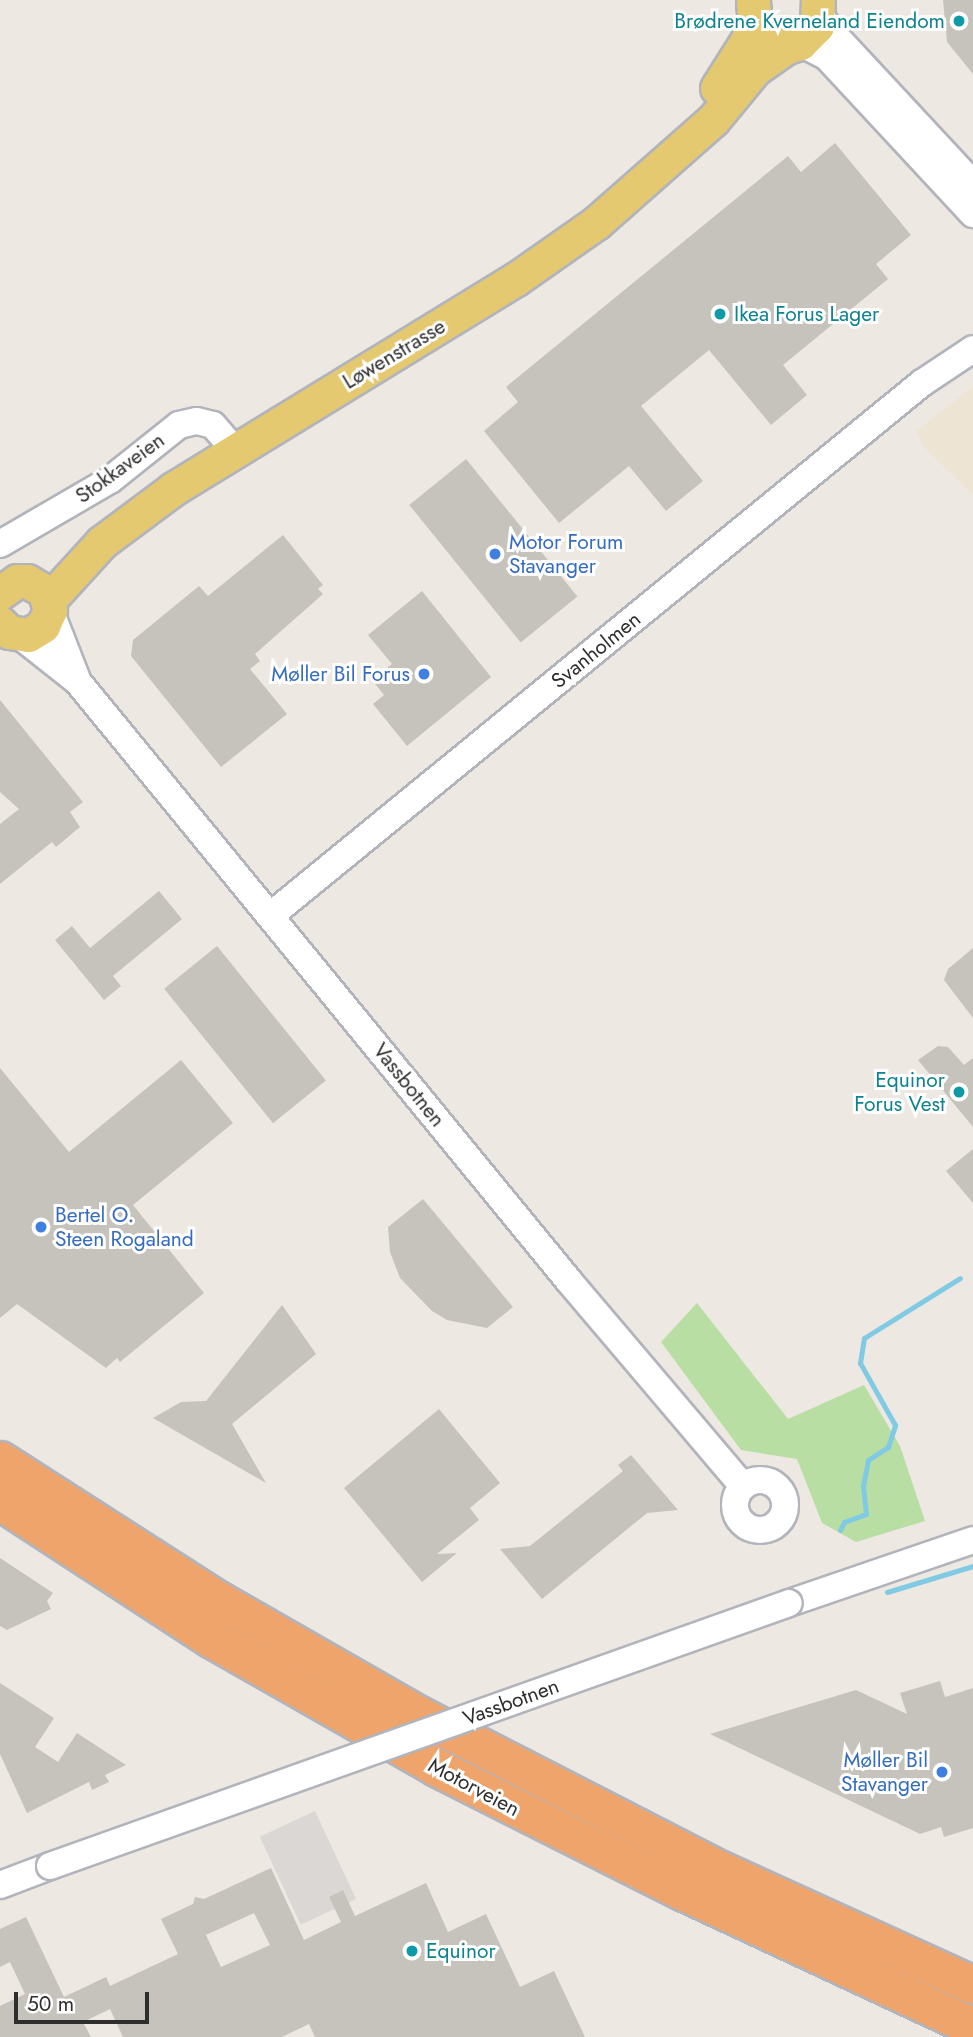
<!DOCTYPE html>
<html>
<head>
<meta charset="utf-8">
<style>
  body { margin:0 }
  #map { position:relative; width:973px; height:2037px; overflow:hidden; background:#ede8e2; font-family:Jost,sans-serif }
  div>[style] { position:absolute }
  .education>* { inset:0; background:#ede4d3 }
  .green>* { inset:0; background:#b8dea4 }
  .plaza>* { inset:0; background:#dad7d4; transform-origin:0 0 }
  .stream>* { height:5px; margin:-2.5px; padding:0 2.5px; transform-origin:2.5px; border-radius:2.5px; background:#80cae4 }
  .building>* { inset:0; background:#c6c3bd; transform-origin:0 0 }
  .roads { filter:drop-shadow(2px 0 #b2b4bc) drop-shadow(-2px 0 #b2b4bc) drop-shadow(0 2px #b2b4bc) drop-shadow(0 -2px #b2b4bc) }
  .minor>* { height:26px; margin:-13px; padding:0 13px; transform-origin:13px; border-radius:13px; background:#fff }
  .minor>.ring { margin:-13px; padding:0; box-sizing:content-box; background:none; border:26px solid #fff; border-radius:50% }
  .major>* { height:33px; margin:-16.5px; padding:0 16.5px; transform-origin:16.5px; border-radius:16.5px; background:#e4c970 }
  .highway>* { height:37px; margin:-18.5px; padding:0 18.5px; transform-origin:18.5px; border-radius:18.5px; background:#efa46b }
  .bridges { filter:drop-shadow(2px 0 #b2b4bc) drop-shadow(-2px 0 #b2b4bc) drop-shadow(0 2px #b2b4bc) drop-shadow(0 -2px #b2b4bc) }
  .minor-bridge>* { height:26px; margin:-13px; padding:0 13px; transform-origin:13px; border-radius:13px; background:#fff }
  .dots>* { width:19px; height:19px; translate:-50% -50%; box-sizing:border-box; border:4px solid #fff; border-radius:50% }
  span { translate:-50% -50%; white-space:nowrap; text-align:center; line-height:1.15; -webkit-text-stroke:6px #fff; paint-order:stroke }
  .culture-label { font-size:21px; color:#0d838f }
  .right { translate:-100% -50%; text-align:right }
  .left { translate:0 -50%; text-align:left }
  .street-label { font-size:21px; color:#2e2e2e }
  .shop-label { font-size:21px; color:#366cbe }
  .scale { position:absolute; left:14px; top:1992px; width:135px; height:32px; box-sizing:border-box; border:4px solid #2e2e2e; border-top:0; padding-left:9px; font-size:21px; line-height:24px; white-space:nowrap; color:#2e2e2e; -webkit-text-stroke:5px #fff; paint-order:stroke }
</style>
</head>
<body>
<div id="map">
  <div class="education">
    <i style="clip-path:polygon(973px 386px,973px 495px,923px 446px,917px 431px)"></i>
  </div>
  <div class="green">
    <i style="clip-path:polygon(697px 1303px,788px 1419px,864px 1385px,900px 1446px,925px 1521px,856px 1542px,822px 1523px,797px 1459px,741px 1450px,661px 1342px)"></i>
  </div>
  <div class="plaza">
    <i style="left:315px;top:1811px;width:97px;height:61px;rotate:65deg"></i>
  </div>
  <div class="stream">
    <i style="left:840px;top:1530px;width:9px;rotate:-63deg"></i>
    <i style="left:844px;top:1522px;width:23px;rotate:-20deg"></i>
    <i style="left:866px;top:1514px;width:28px;rotate:-96deg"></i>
    <i style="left:863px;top:1486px;width:26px;rotate:-79deg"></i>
    <i style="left:868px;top:1460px;width:24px;rotate:-33deg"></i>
    <i style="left:888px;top:1447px;width:23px;rotate:-72deg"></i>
    <i style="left:895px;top:1425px;width:71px;rotate:-119.4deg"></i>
    <i style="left:860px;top:1363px;width:25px;rotate:-81deg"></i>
    <i style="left:864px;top:1338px;width:113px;rotate:-32deg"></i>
    <i style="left:887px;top:1592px;width:90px;rotate:-16.8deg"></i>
  </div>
  <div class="building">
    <i style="clip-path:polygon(943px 0,973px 0,973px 74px,947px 42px)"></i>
    <i style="clip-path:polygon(835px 143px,911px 235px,876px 264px,888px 279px,783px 365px,807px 395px,771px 425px,709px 350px,641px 406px,703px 481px,666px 511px,629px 466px,559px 523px,484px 431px,518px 402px,506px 387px,788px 156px,801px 172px)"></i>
    <i style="left:466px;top:459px;width:177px;height:73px;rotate:51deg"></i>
    <i style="clip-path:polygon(283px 535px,323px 585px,318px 589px,323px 594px,255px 654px,260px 661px,250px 669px,287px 714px,221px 767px,131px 656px,133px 640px,199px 586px,208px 596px)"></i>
    <i style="clip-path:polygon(422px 591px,491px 677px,407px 746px,373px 704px,384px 695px,372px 680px,392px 664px,368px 635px)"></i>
    <i style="clip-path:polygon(0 700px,83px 802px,70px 812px,80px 827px,56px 847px,52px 842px,0 884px,0 824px,19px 809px,0 792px)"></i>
    <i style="clip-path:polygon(159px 891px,182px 919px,113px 976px,121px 986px,104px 1000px,55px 940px,72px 926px,90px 948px)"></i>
    <i style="left:217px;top:946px;width:173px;height:68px;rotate:51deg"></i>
    <i style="clip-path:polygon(973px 948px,973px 1018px,944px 980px,948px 969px)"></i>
    <i style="clip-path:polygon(938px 1046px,948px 1047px,964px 1065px,973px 1058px,973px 1127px,918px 1060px)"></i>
    <i style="clip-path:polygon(181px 1060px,233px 1123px,133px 1205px,204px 1293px,120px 1362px,117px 1358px,106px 1368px,17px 1304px,0 1318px,0 1068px,69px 1152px)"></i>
    <i style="clip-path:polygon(973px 1149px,973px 1203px,946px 1171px)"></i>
    <i style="clip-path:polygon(423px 1199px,513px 1307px,487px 1328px,447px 1320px,432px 1311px,400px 1278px,390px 1252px,388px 1227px)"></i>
    <i style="clip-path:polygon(282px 1305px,316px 1354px,232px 1424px,266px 1483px,153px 1418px,181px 1402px,206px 1401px)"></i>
    <i style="clip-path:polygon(439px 1409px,500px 1483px,470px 1508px,479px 1520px,437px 1554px,457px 1553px,422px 1582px,344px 1488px)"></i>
    <i style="clip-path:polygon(631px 1455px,678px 1510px,647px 1513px,542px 1599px,500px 1549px,530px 1546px,623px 1471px,618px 1465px)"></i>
    <i style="clip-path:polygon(0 1558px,53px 1593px,47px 1601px,51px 1609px,7px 1630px,0 1626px)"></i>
    <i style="clip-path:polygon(940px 1681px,945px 1697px,973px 1688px,973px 1828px,944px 1837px,941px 1827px,920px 1834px,710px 1734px,856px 1690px,907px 1714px,900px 1693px)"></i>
    <i style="clip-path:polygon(0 1683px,54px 1718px,35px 1747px,58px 1762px,77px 1733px,126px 1765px,105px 1775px,109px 1782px,92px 1790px,89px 1782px,27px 1813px,0 1754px)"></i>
    <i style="clip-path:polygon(evenodd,271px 1868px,304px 1940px,341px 1922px,329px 1897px,343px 1890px,355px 1916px,426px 1883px,448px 1932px,486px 1914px,520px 1987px,554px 1971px,585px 2037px,315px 2037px,309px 2024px,282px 2037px,123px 2037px,110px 2009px,83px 2022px,91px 2037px,0 2037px,0 2006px,25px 1994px,10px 1962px,0 1967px,0 1929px,26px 1917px,64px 1997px,106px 1977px,110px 1986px,178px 1954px,161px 1919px,193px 1904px,195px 1897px,204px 1899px,271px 1868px,254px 1913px,270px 1945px,221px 1967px,206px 1935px,254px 1913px)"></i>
  </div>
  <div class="roads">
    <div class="minor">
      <i style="left:820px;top:14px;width:17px;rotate:59deg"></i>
      <i style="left:829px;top:29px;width:212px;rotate:47.1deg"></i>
      <i style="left:800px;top:43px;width:29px;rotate:27deg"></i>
      <i style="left:826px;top:56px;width:216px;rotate:47.1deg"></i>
      <i style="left:0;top:544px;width:127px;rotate:-30.2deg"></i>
      <i style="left:110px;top:480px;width:88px;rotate:-38.6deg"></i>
      <i style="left:179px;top:425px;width:18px;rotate:-13deg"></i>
      <i style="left:197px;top:421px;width:16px;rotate:14deg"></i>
      <i style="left:213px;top:425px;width:33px;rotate:49deg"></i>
      <i style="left:19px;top:635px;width:75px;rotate:38.5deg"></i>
      <i style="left:78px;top:682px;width:77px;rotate:-111.3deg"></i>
      <i style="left:78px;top:682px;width:775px;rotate:50.66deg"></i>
      <i style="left:569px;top:1281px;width:269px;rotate:49.7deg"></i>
      <i style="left:270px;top:916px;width:842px;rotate:-39.27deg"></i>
      <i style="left:922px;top:383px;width:61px;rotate:-33.7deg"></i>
      <i class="ring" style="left:735px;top:1480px;width:24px;height:24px"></i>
      <i style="left:789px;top:1603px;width:194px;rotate:-18.9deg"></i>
      <i style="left:0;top:1885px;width:53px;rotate:-20.8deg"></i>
    </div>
    <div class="major">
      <i style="left:753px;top:0;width:28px;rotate:86deg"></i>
      <i style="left:755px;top:28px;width:24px;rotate:42deg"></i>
      <i style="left:773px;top:44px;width:14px;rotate:12deg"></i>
      <i style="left:787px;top:47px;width:14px;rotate:-17deg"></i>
      <i style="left:800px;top:43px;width:24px;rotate:-45deg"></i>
      <i style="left:817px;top:26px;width:26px;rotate:-88deg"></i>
      <i style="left:717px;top:88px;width:71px;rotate:-57.7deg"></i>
      <i style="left:0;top:593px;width:21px;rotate:-35deg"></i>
      <i style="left:17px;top:581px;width:10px"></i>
      <i style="left:27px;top:581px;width:20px;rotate:30deg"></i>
      <i style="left:44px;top:591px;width:20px;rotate:72deg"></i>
      <i style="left:50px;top:610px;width:17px;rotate:114deg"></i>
      <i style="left:43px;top:626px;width:17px;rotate:149deg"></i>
      <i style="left:28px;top:635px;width:19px;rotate:-171deg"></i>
      <i style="left:9px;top:632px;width:13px;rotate:-135deg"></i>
      <i style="left:49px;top:600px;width:79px;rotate:-47.6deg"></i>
      <i style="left:102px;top:542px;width:89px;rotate:-36.7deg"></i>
      <i style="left:173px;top:489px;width:402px;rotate:-31.5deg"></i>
      <i style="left:516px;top:279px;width:98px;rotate:-35deg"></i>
      <i style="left:596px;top:223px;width:156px;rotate:-41.4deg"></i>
      <i style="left:713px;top:120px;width:66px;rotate:-50.5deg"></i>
      <i style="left:755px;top:69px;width:39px;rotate:-35deg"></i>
    </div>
    <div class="highway">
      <i style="left:0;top:1460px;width:261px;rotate:32.7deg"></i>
      <i style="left:220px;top:1601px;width:229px;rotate:29.8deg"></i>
      <i style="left:419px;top:1715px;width:339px;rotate:27.2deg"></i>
      <i style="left:721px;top:1870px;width:277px;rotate:24.5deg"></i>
      <i style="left:0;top:1501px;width:253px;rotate:33.1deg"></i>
      <i style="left:212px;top:1639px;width:258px;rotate:29.7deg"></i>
      <i style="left:436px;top:1767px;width:275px;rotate:26.8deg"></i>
      <i style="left:682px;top:1891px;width:321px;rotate:25deg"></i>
    </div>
  </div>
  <div class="bridges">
    <div class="minor-bridge">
      <i style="left:50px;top:1866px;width:784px;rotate:-19.59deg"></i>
    </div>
  </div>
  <div class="dots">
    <i style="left:959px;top:21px;background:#0f9aa8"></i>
    <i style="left:720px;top:314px;background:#0f9aa8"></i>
    <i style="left:495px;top:554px;background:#3f7fe0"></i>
    <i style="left:424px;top:674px;background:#3f7fe0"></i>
    <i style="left:959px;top:1092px;background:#0f9aa8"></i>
    <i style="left:41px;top:1227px;background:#3f7fe0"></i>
    <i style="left:942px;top:1772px;background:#3f7fe0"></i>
    <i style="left:412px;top:1951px;background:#0f9aa8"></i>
  </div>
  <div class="culture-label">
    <span class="right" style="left:945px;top:21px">Brødrene Kverneland Eiendom</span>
    <span class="left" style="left:734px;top:314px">Ikea Forus Lager</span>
    <span class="right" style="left:945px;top:1092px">Equinor<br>Forus Vest</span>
    <span class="left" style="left:426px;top:1951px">Equinor</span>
  </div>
  <div class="street-label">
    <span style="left:394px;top:354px;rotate:-31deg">Løwenstrasse</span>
    <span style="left:120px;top:468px;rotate:-36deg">Stokkaveien</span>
    <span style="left:596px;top:650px;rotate:-39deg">Svanholmen</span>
    <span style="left:409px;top:1085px;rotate:51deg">Vassbotnen</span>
    <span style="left:511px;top:1702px;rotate:-20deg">Vassbotnen</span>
    <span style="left:474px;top:1787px;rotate:28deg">Motorveien</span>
  </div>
  <div class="shop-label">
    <span class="left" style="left:509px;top:554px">Motor Forum<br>Stavanger</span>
    <span class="right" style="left:410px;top:674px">Møller Bil Forus</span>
    <span class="left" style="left:55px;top:1227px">Bertel O.<br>Steen Rogaland</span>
    <span class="right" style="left:928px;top:1772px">Møller Bil<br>Stavanger</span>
  </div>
  <div class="scale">50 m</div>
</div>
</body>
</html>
